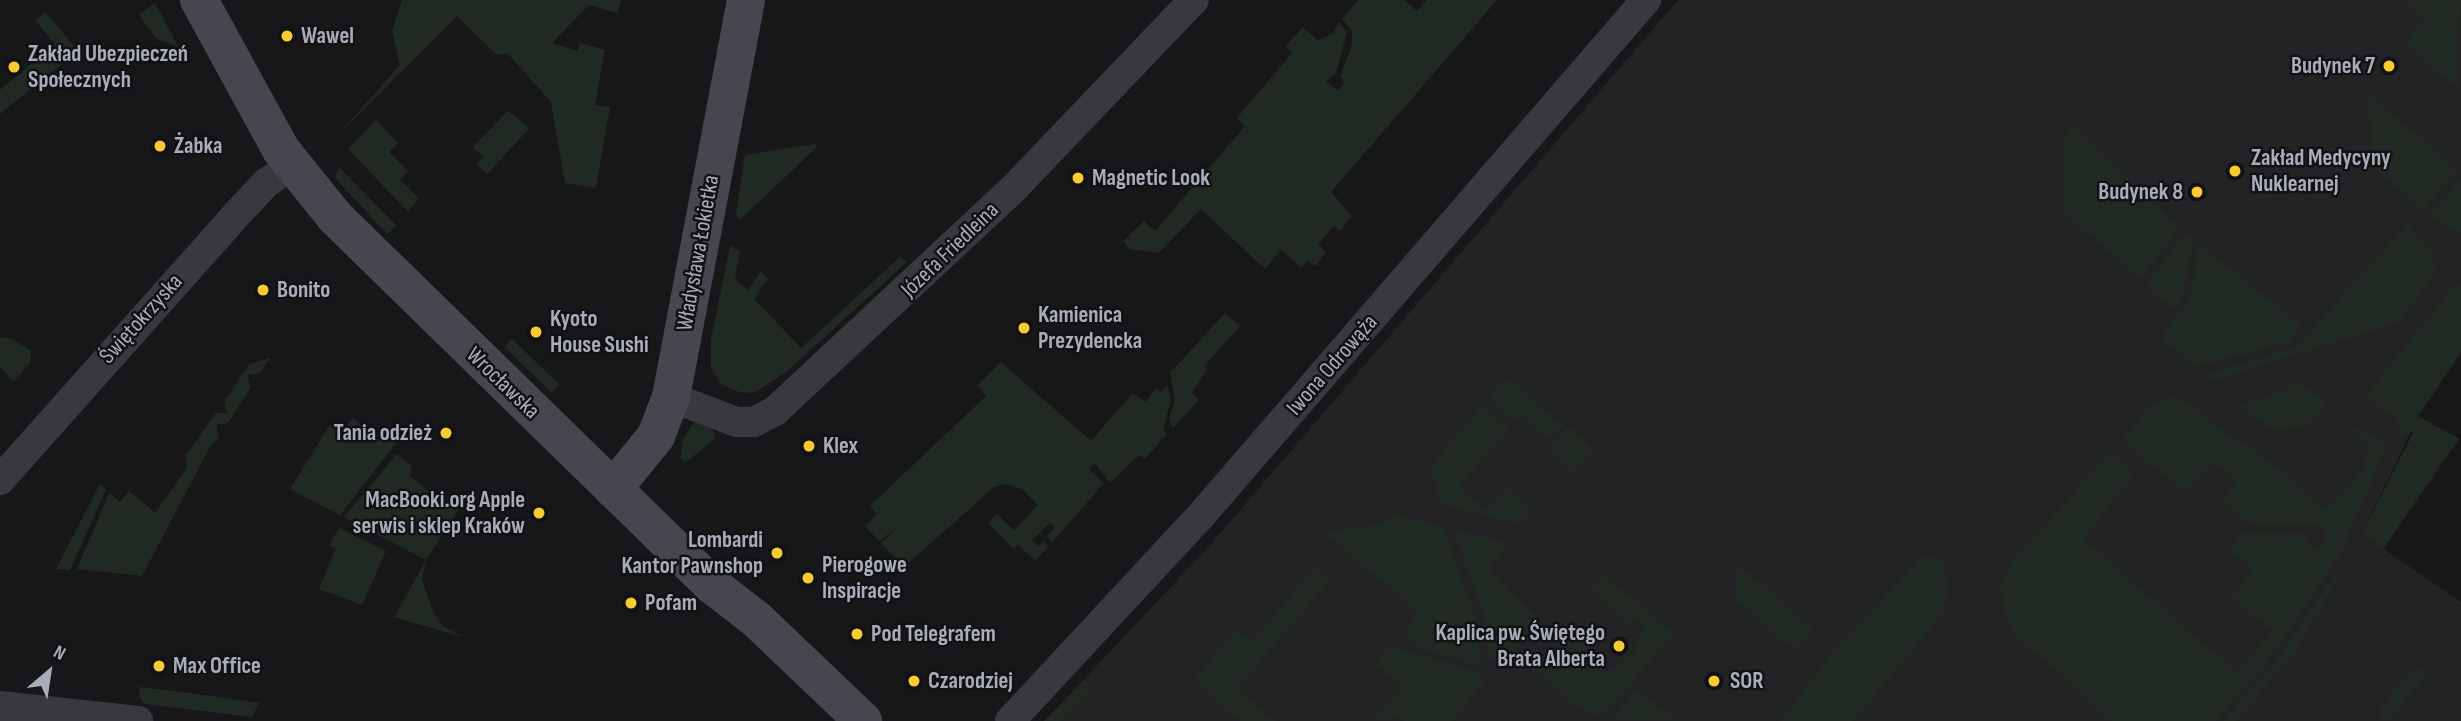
<!DOCTYPE html>
<html>
<head>
<meta charset="utf-8">
<style>
  body { margin:0 }
  #map { position:relative; width:2461px; height:721px; overflow:hidden; background:#171719; font-family:"Sofia Sans Condensed",sans-serif }
  div>[style] { position:absolute }
  .built>* { inset:0; background:#232326 }
  .green>* { inset:0; background:#212923; transform-origin:0 0 }
  .street>* { height:30px; margin:-15px; padding:0 15px; transform-origin:15px; border-radius:15px; background:#38383e }
  .secondary>* { height:38px; margin:-19px; padding:0 19px; transform-origin:19px; border-radius:19px; background:#46474e }
  .dots>* { width:19px; height:19px; translate:-50% -50%; box-sizing:border-box; border:4px solid #121214; border-radius:50% }
  span { translate:-50% -50%; white-space:nowrap; text-align:center; line-height:1.15; -webkit-text-stroke:5px #121214; paint-order:stroke }
  .poi-label { font-size:23px; color:#a9acb9; font-weight:700 }
  .left { translate:0 -50%; text-align:left }
  .right { translate:-100% -50%; text-align:right }
  .street-label { font-size:23px; color:#a9acb9 }
  .north { position:absolute; left:14px; top:637px; width:70px; height:70px; -webkit-text-stroke:5px #121214; paint-order:stroke; rotate:29deg; font-size:19px; font-weight:700; line-height:28px; text-align:center; color:#a9acb9 }
  .north::after { content:''; display:block; margin:auto; width:24px; height:32px; background:#a9acb9; clip-path:polygon(50% 0,100% 100%,50% 72%,0 100%) }
</style>
</head>
<body>
<div id="map">
  <div class="built">
    <i style="clip-path:polygon(1678px 0,2461px 0,2461px 352px,2418px 416px,2362px 534px,2461px 602px,2461px 721px,1045px 721px,1210px 545px)"></i>
  </div>
  <div class="green">
    <i style="clip-path:polygon(402px 0,621px 0,618px 13px,589px 5px,552px 43px,578px 51px,580px 43px,605px 50px,595px 105px,610px 107px,596px 188px,565px 183px,551px 102px,507px 53px,497px 55px,457px 16px,336px 137px,400px 65px,392px 31px)"></i>
    <i style="clip-path:polygon(1358px 0,1404px 0,1417px 11px,1427px 0,1497px 0,1331px 192px,1352px 216px,1340px 231px,1334px 226px,1318px 245px,1326px 253px,1315px 266px,1308px 261px,1302px 268px,1281px 250px,1265px 269px,1201px 209px,1159px 253px,1130px 249px,1123px 241px,1144px 221px,1155px 231px,1245px 126px,1237px 118px,1292px 53px,1286px 46px,1303px 27px,1318px 41px,1333px 33px,1339px 22px,1347px 32px,1336px 74px,1326px 81px,1338px 91px,1345px 82px,1340px 77px,1352px 45px,1352px 31px,1342px 19px)"></i>
    <i style="clip-path:polygon(2404px 0,2461px 0,2458px 89px,2404px 43px,2426px 19px)"></i>
    <i style="clip-path:polygon(155px 3px,179px 48px,156px 38px,139px 15px)"></i>
    <i style="clip-path:polygon(46px 12px,75px 48px,74px 54px,0 114px,0 90px,55px 44px,35px 20px)"></i>
    <i style="clip-path:polygon(2368px 92px,2457px 170px,2423px 211px,2372px 166px)"></i>
    <i style="clip-path:polygon(508px 111px,530px 128px,487px 174px,476px 164px,483px 157px,473px 147px)"></i>
    <i style="clip-path:polygon(376px 120px,398px 143px,389px 152px,408px 171px,400px 180px,419px 198px,408px 212px,348px 149px)"></i>
    <i style="clip-path:polygon(2072px 126px,2180px 227px,2140px 280px,2063px 211px,2063px 139px)"></i>
    <i style="clip-path:polygon(815px 144px,817px 147px,740px 220px,736px 215px,745px 155px)"></i>
    <i style="clip-path:polygon(339px 167px,397px 226px,387px 234px,335px 178px)"></i>
    <i style="clip-path:polygon(2461px 178px,2461px 232px,2457px 232px,2428px 216px)"></i>
    <i style="clip-path:polygon(2407px 224px,2432px 251px,2435px 274px,2397px 323px,2211px 381px,2204px 375px,2295px 348px)"></i>
    <i style="clip-path:polygon(2186px 232px,2193px 238px,2183px 298px,2174px 310px,2146px 285px)"></i>
    <i style="clip-path:polygon(2199px 243px,2302px 326px,2290px 342px,2195px 367px,2160px 338px,2189px 301px)"></i>
    <i style="clip-path:polygon(730px 246px,740px 251px,735px 279px,748px 290px,761px 271px,768px 279px,754px 299px,801px 348px,900px 257px,907px 262px,786px 372px,754px 393px,739px 392px,721px 384px,711px 368px,711px 339px)"></i>
    <i style="clip-path:polygon(2461px 285px,2461px 352px,2418px 416px,2459px 439px,2383px 549px,2362px 534px,2414px 431px,2398px 436px,2399px 425px,2392px 416px,2365px 396px,2454px 286px)"></i>
    <i style="clip-path:polygon(1225px 313px,1240px 326px,1204px 366px,1207px 369px,1192px 393px,1199px 400px,1173px 428px,1169px 419px,1175px 400px,1170px 373px)"></i>
    <i style="clip-path:polygon(0 337px,12px 339px,31px 351px,30px 363px,13px 382px,0 366px)"></i>
    <i style="left:512px;top:339px;width:66px;height:11px;rotate:44deg"></i>
    <i style="clip-path:polygon(270px 358px,260px 373px,248px 375px,250px 388px,228px 423px,216px 425px,219px 438px,211px 445px,142px 576px,77px 569px,109px 493px,120px 502px,129px 491px,155px 513px,187px 468px,186px 455px,216px 413px,227px 413px,224px 402px,249px 364px)"></i>
    <i style="clip-path:polygon(1001px 362px,1091px 441px,1133px 393px,1145px 402px,1156px 388px,1161px 392px,1167px 385px,1171px 399px,1163px 430px,1167px 434px,1145px 459px,1139px 455px,1110px 483px,1095px 463px,1089px 470px,1104px 483px,1052px 543px,1047px 537px,1055px 527px,1050px 523px,1032px 540px,1038px 546px,1043px 541px,1049px 546px,1035px 561px,1018px 544px,1014px 549px,988px 523px,997px 514px,1014px 530px,1038px 505px,1022px 489px,1006px 484px,994px 487px,904px 567px,881px 543px,899px 526px,879px 541px,865px 526px,877px 514px,870px 506px,986px 396px,978px 385px)"></i>
    <i style="clip-path:polygon(1507px 377px,1563px 425px,1548px 439px,1521px 416px,1514px 423px,1488px 399px)"></i>
    <i style="clip-path:polygon(2297px 381px,2328px 403px,2304px 428px,2272px 430px,2240px 405px,2290px 388px)"></i>
    <i style="clip-path:polygon(2171px 397px,2189px 402px,2240px 445px,2245px 440px,2327px 511px,2367px 464px,2362px 459px,2372px 447px,2352px 431px,2357px 425px,2387px 445px,2340px 554px,2264px 667px,2215px 721px,2111px 721px,2013px 633px,2004px 614px,2001px 585px,2009px 566px,2110px 452px,2135px 473px,2083px 539px,2237px 672px,2272px 631px,2231px 596px,2253px 570px,2228px 549px,2245px 531px,2308px 533px,2305px 540px,2318px 549px,2326px 536px,2326px 526px,2250px 525px,2221px 500px,2237px 481px,2213px 462px,2184px 492px,2121px 440px,2153px 403px)"></i>
    <i style="clip-path:polygon(1483px 405px,1509px 429px,1459px 486px,1487px 510px,1507px 487px,1534px 512px,1518px 524px,1442px 505px,1430px 466px)"></i>
    <i style="clip-path:polygon(353px 418px,380px 441px,385px 434px,396px 443px,340px 515px,290px 489px,330px 425px,342px 433px)"></i>
    <i style="clip-path:polygon(694px 422px,712px 428px,716px 438px,686px 462px,680px 458px,683px 439px)"></i>
    <i style="left:1569px;top:426px;width:35px;height:31px;rotate:43deg"></i>
    <i style="clip-path:polygon(397px 454px,412px 466px,410px 476px,445px 505px,451px 499px,460px 508px,426px 560px,422px 579px,433px 612px,443px 626px,463px 637px,394px 617px,426px 560px,344px 517px)"></i>
    <i style="clip-path:polygon(100px 484px,106px 490px,70px 570px,56px 569px)"></i>
    <i style="clip-path:polygon(1394px 514px,1443px 526px,1477px 621px,1481px 666px,1415px 648px,1417px 644px,1404px 630px,1419px 612px,1322px 532px,1382px 524px)"></i>
    <i style="clip-path:polygon(339px 528px,386px 551px,362px 605px,319px 589px,336px 548px,329px 545px)"></i>
    <i style="clip-path:polygon(1453px 529px,1509px 543px,1488px 569px,1540px 619px,1500px 666px,1488px 656px,1485px 620px)"></i>
    <i style="clip-path:polygon(1930px 555px,1942px 560px,1949px 587px,1942px 615px,1854px 721px,1780px 721px,1829px 656px,1918px 560px)"></i>
    <i style="clip-path:polygon(1741px 566px,1813px 629px,1794px 650px,1736px 601px,1735px 572px)"></i>
    <i style="clip-path:polygon(1315px 567px,1330px 580px,1237px 688px,1275px 721px,1240px 721px,1197px 683px,1197px 676px,1237px 630px,1252px 642px)"></i>
    <i style="clip-path:polygon(1604px 574px,1674px 633px,1603px 716px,1581px 710px,1533px 669px,1569px 628px,1602px 657px,1597px 664px,1607px 672px,1636px 651px,1635px 640px,1646px 627px,1636px 618px,1630px 625px,1591px 591px)"></i>
    <i style="clip-path:polygon(2334px 576px,2338px 578px,2299px 646px,2237px 721px,2222px 721px,2267px 674px)"></i>
    <i style="clip-path:polygon(1389px 647px,1475px 670px,1487px 680px,1452px 721px,1402px 721px,1397px 717px,1374px 721px,1402px 688px,1375px 664px)"></i>
    <i style="clip-path:polygon(2421px 668px,2428px 670px,2427px 675px,2388px 720px,2382px 720px,2379px 711px,2404px 678px)"></i>
    <i style="clip-path:polygon(1085px 679px,1093px 688px,1062px 721px,1044px 721px)"></i>
    <i style="clip-path:polygon(140px 687px,190px 693px,260px 703px,251px 717px,145px 704px,139px 697px)"></i>
    <i style="clip-path:polygon(1638px 688px,1676px 721px,1612px 718px)"></i>
  </div>
  <div class="street">
    <i style="left:671px;top:397px;width:70px;rotate:21deg"></i>
    <i style="left:736px;top:422px;width:18px"></i>
    <i style="left:754px;top:422px;width:24px;rotate:-28deg"></i>
    <i style="left:775px;top:411px;width:328px;rotate:-43deg"></i>
    <i style="left:1015px;top:187px;width:259px;rotate:-46.3deg"></i>
    <i style="left:0;top:480px;width:352px;rotate:-48.3deg"></i>
    <i style="left:234px;top:217px;width:47px;rotate:-46.7deg"></i>
    <i style="left:266px;top:183px;width:30px;rotate:-34deg"></i>
    <i style="left:0;top:706px;width:139px;rotate:6.2deg"></i>
    <i style="left:1010px;top:721px;width:276px;rotate:-47.1deg"></i>
    <i style="left:1198px;top:519px;width:686px;rotate:-49.2deg"></i>
  </div>
  <div class="secondary">
    <i style="left:199px;top:0;width:171px;rotate:61.3deg"></i>
    <i style="left:281px;top:150px;width:86px;rotate:51.1deg"></i>
    <i style="left:335px;top:217px;width:527px;rotate:44.31deg"></i>
    <i style="left:712px;top:585px;width:56px;rotate:37.7deg"></i>
    <i style="left:756px;top:619px;width:148px;rotate:43.6deg"></i>
    <i style="left:613px;top:489px;width:68px;rotate:-50.9deg"></i>
    <i style="left:656px;top:436px;width:42px;rotate:-69deg"></i>
    <i style="left:671px;top:397px;width:404px;rotate:-79.3deg"></i>
  </div>
  <div class="dots">
    <i style="left:287px;top:36px;background:#f7cb31"></i>
    <i style="left:2389px;top:66px;background:#f7cb31"></i>
    <i style="left:14px;top:67px;background:#f7cb31"></i>
    <i style="left:160px;top:146px;background:#f7cb31"></i>
    <i style="left:2235px;top:171px;background:#f7cb31"></i>
    <i style="left:1078px;top:178px;background:#f7cb31"></i>
    <i style="left:2197px;top:192px;background:#f7cb31"></i>
    <i style="left:263px;top:290px;background:#f7cb31"></i>
    <i style="left:1024px;top:328px;background:#f7cb31"></i>
    <i style="left:536px;top:332px;background:#f7cb31"></i>
    <i style="left:446px;top:433px;background:#f7cb31"></i>
    <i style="left:809px;top:446px;background:#f7cb31"></i>
    <i style="left:539px;top:513px;background:#f7cb31"></i>
    <i style="left:777px;top:553px;background:#f7cb31"></i>
    <i style="left:808px;top:578px;background:#f7cb31"></i>
    <i style="left:631px;top:603px;background:#f7cb31"></i>
    <i style="left:857px;top:634px;background:#f7cb31"></i>
    <i style="left:1619px;top:646px;background:#f7cb31"></i>
    <i style="left:159px;top:666px;background:#f7cb31"></i>
    <i style="left:914px;top:681px;background:#f7cb31"></i>
    <i style="left:1714px;top:681px;background:#f7cb31"></i>
  </div>
  <div class="poi-label">
    <span class="left" style="left:301px;top:36px">Wawel</span>
    <span class="left" style="left:28px;top:67px">Zakład Ubezpieczeń<br>Społecznych</span>
    <span class="right" style="left:2375px;top:66px">Budynek 7</span>
    <span class="left" style="left:174px;top:146px">Żabka</span>
    <span class="left" style="left:2251px;top:171px">Zakład Medycyny<br>Nuklearnej</span>
    <span class="left" style="left:1092px;top:178px">Magnetic Look</span>
    <span class="right" style="left:2183px;top:192px">Budynek 8</span>
    <span class="left" style="left:277px;top:290px">Bonito</span>
    <span class="left" style="left:1038px;top:328px">Kamienica<br>Prezydencka</span>
    <span class="left" style="left:550px;top:332px">Kyoto<br>House Sushi</span>
    <span class="right" style="left:432px;top:433px">Tania odzież</span>
    <span class="left" style="left:823px;top:446px">Klex</span>
    <span class="right" style="left:525px;top:513px">MacBooki.org Apple<br>serwis i sklep Kraków</span>
    <span class="right" style="left:763px;top:553px">Lombardi<br>Kantor Pawnshop</span>
    <span class="left" style="left:822px;top:578px">Pierogowe<br>Inspiracje</span>
    <span class="left" style="left:645px;top:603px">Pofam</span>
    <span class="right" style="left:1605px;top:646px">Kaplica pw. Świętego<br>Brata Alberta</span>
    <span class="left" style="left:871px;top:634px">Pod Telegrafem</span>
    <span class="left" style="left:173px;top:666px">Max Office</span>
    <span class="left" style="left:928px;top:681px">Czarodziej</span>
    <span class="left" style="left:1730px;top:681px">SOR</span>
  </div>
  <div class="street-label">
    <span style="left:950px;top:250px;rotate:-44deg">Józefa Friedleina</span>
    <span style="left:698px;top:253px;rotate:-80deg">Władysława Łokietka</span>
    <span style="left:141px;top:319px;rotate:-48deg">Świętokrzyska</span>
    <span style="left:1332px;top:365px;rotate:-49deg">Iwona Odrowąża</span>
    <span style="left:503px;top:383px;rotate:44deg">Wrocławska</span>
  </div>
  <div class="north">N</div>
</div>
</body>
</html>
